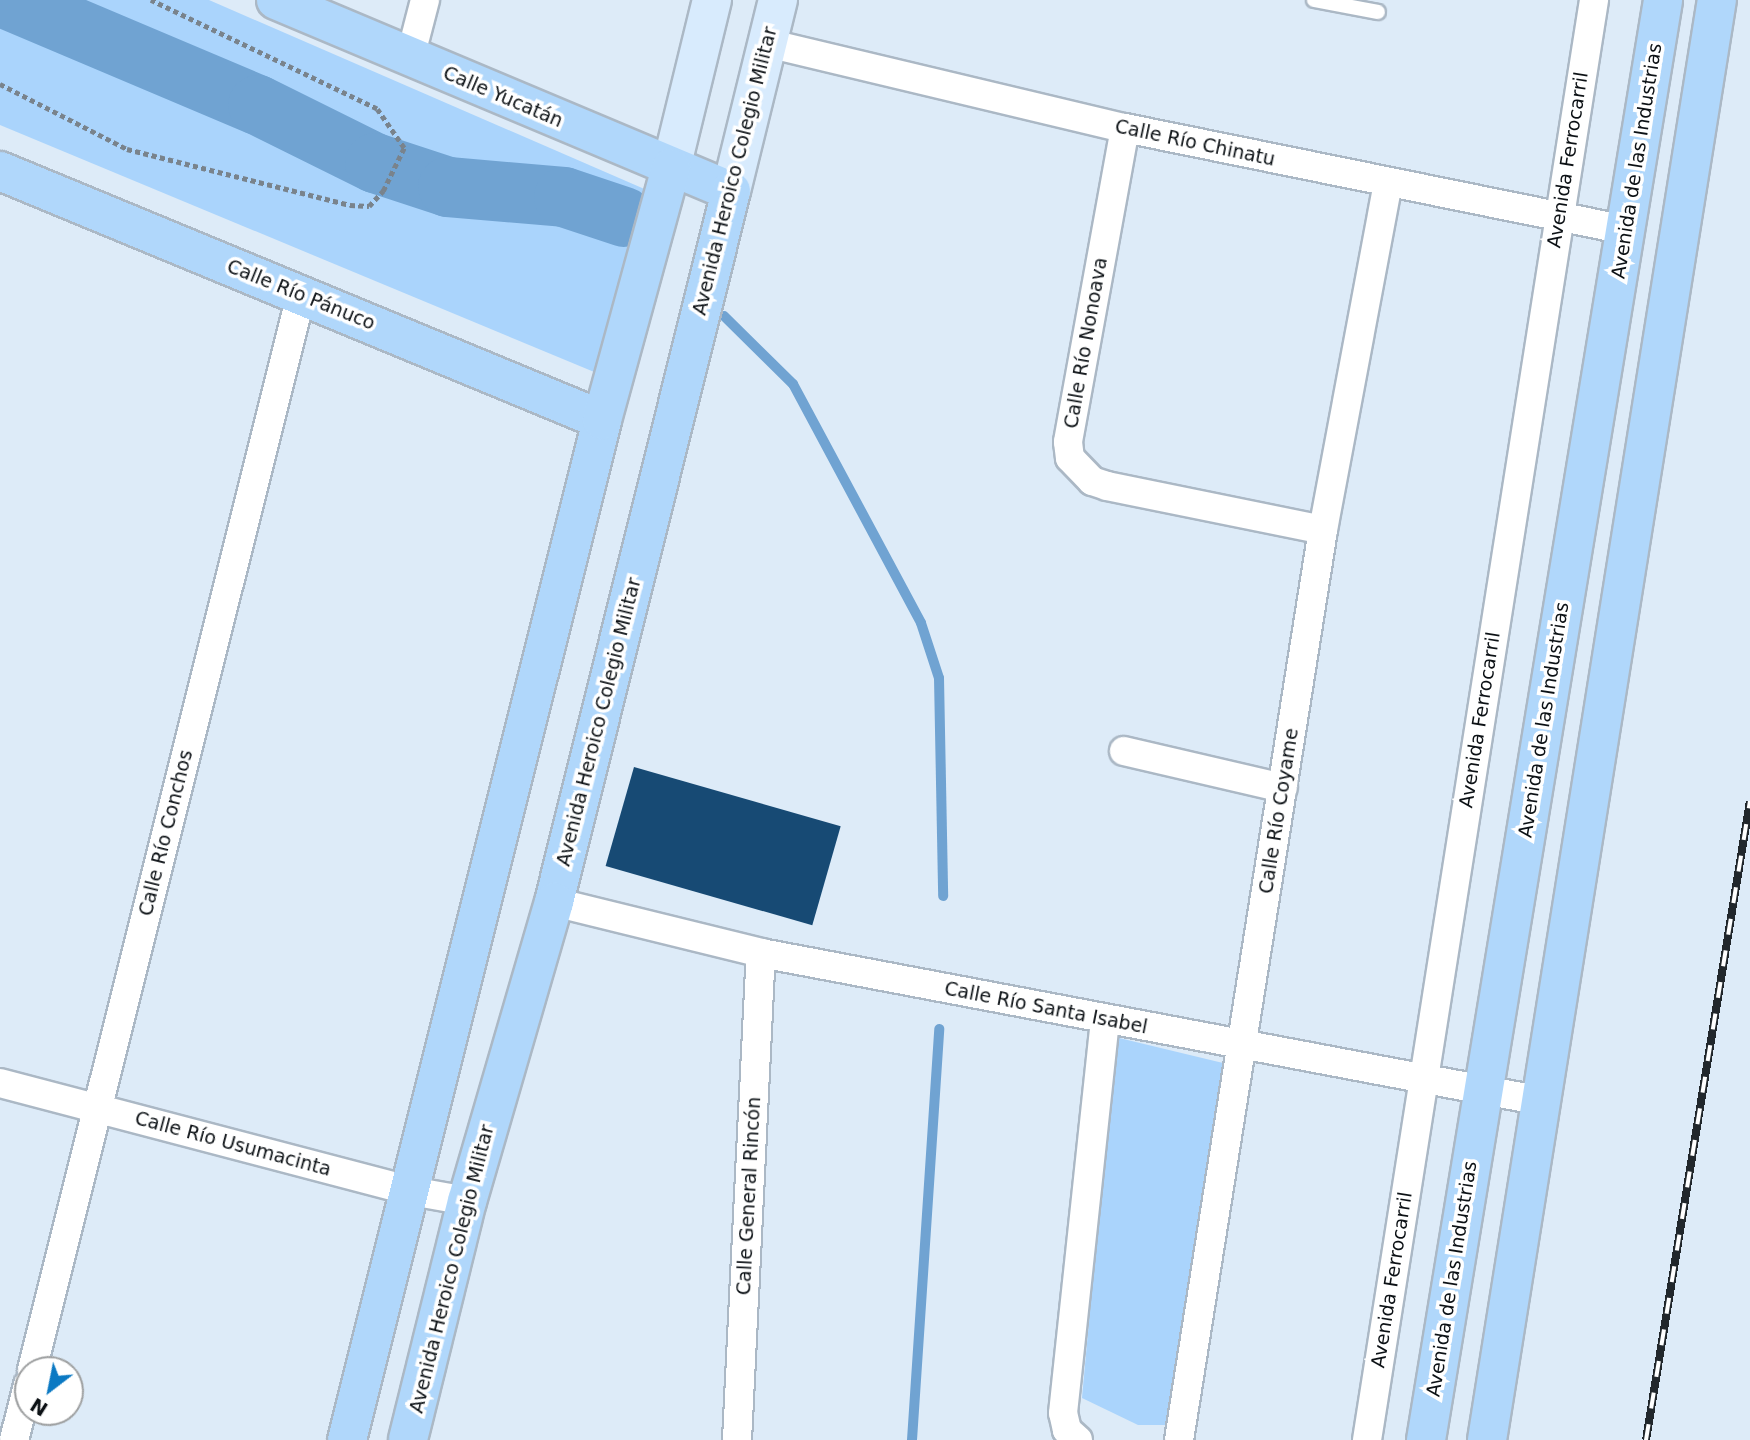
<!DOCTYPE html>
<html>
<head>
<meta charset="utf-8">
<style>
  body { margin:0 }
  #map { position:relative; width:1750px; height:1440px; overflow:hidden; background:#ddebf8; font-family:"DejaVu Sans",sans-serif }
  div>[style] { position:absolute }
  .green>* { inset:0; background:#aad4fc }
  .stream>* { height:10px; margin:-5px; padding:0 5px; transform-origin:5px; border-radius:5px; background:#70a3d2 }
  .river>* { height:60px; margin:-30px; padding:0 30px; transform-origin:30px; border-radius:30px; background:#70a3d2 }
  .building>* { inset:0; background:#174a74; transform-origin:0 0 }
  .path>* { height:4.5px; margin-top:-2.25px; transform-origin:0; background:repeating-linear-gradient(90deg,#79838c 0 5px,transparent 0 8.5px) }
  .roads { filter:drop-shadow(2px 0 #abb8c5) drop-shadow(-2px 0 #abb8c5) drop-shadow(0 2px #abb8c5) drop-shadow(0 -2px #abb8c5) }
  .lane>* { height:14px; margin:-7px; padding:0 7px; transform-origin:7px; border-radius:7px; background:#fff }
  .street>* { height:28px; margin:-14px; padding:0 14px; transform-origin:14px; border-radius:14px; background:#fff }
  .secondary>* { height:38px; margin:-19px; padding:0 19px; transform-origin:19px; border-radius:19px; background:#d8ebfd }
  .primary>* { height:38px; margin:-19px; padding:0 19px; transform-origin:19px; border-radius:19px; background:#b0d7fb }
  .rail>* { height:8px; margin-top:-4px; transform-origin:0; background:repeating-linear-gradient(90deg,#fff 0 16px,#21272c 0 32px); box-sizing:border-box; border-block:2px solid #21272c }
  span { translate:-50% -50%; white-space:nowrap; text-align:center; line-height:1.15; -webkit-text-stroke:7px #fff; paint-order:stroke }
  .street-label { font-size:19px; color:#0c1115 }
  .north { position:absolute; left:14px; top:1356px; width:70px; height:70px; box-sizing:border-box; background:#fff; border:2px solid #9ea0a1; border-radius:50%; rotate:212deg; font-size:19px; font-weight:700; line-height:28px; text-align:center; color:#0c1115 }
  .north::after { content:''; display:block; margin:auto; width:24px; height:32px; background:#0b79c3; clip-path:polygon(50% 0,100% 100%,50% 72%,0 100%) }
</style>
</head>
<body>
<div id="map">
  <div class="green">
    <i style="clip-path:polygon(0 0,209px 0,649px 191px,599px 374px,0 125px)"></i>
    <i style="clip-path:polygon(1115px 1037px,1223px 1063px,1173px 1425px,1138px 1425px,1082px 1398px)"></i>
  </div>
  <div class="stream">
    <i style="left:724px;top:316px;width:97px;rotate:44.6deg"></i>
    <i style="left:793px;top:384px;width:271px;rotate:61.8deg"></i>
    <i style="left:921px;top:623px;width:58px;rotate:71.9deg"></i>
    <i style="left:939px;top:678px;width:218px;rotate:88.9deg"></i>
    <i style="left:912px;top:1440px;width:412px;rotate:-86.2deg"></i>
  </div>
  <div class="river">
    <i style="left:9px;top:0;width:270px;rotate:22.9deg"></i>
    <i style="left:258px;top:105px;width:131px;rotate:26.4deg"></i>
    <i style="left:375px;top:163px;width:77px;rotate:18.2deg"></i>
    <i style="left:448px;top:187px;width:116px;rotate:4.9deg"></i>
    <i style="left:564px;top:197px;width:63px;rotate:18.4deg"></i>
  </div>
  <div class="building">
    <i style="left:634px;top:767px;width:215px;height:103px;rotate:16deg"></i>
  </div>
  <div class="path">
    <i style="left:0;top:84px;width:143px;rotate:27.1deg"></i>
    <i style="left:127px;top:149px;width:230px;rotate:14.1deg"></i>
    <i style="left:350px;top:205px;width:19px;rotate:3deg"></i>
    <i style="left:369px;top:206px;width:21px;rotate:-47deg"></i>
    <i style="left:383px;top:191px;width:48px;rotate:-64deg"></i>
    <i style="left:404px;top:148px;width:47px;rotate:-124.7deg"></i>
    <i style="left:377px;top:109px;width:251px;rotate:-154.3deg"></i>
  </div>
  <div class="roads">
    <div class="lane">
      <i style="left:1314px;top:0;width:65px;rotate:10.6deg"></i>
    </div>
    <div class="street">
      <i style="left:767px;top:43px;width:368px;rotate:13.4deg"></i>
      <i style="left:1125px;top:128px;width:511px;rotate:11.51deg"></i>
      <i style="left:410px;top:58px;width:60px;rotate:-75.5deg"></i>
      <i style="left:1125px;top:128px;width:319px;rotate:100.3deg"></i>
      <i style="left:1068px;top:442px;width:16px;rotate:83deg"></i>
      <i style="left:1070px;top:458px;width:32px;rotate:46deg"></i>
      <i style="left:1092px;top:481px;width:16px;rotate:18deg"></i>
      <i style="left:1107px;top:486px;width:220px;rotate:11.5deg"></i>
      <i style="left:1124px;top:751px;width:163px;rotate:13.1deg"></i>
      <i style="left:554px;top:902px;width:213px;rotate:13.8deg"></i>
      <i style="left:761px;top:953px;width:795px;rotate:10.73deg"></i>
      <i style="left:0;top:1083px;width:425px;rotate:14.7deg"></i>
      <i style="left:411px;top:1191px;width:57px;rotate:10.1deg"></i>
      <i style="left:32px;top:1370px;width:1108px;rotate:-75.95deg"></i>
      <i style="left:14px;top:1440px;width:57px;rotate:-75.7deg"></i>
      <i style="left:737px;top:1440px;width:488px;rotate:-87.2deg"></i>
      <i style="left:1078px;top:1440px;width:15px;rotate:-138deg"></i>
      <i style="left:1067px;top:1430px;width:17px;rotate:-103deg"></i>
      <i style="left:1063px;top:1413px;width:396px;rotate:-83.9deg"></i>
      <i style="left:1179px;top:1440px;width:921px;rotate:-81.01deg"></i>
      <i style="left:1323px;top:530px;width:352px;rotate:-79.4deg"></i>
      <i style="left:1367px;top:1440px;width:1458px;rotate:-81.04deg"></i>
    </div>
    <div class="secondary">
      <i style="left:671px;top:168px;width:173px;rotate:-76.3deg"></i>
      <i style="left:731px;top:191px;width:197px;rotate:-76.2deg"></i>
    </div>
    <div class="primary">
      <i style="left:276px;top:0;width:493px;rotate:22.8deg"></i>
      <i style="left:731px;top:191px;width:733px;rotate:103.98deg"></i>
      <i style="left:554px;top:902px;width:311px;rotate:106.2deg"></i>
      <i style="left:467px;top:1201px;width:246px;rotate:103.9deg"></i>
      <i style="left:0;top:171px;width:651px;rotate:22.47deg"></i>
      <i style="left:347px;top:1440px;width:1051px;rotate:-75.96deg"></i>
      <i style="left:602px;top:420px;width:261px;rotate:-74.7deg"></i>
      <i style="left:1426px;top:1440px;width:1459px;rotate:-80.65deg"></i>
      <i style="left:1487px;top:1440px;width:1458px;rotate:-80.93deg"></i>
    </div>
  </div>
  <div class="rail">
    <i style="left:1646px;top:1440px;width:647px;rotate:-80.76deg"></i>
  </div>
  <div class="street-label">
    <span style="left:503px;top:97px;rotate:23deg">Calle Yucatán</span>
    <span style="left:1195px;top:143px;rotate:12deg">Calle Río Chinatu</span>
    <span style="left:1568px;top:160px;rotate:-81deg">Avenida Ferrocarril</span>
    <span style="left:1637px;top:161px;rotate:-81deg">Avenida de las Industrias</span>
    <span style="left:735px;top:171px;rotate:-76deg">Avenida Heroico Colegio Militar</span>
    <span style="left:301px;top:295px;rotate:22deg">Calle Río Pánuco</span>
    <span style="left:1086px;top:343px;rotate:-80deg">Calle Río Nonoava</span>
    <span style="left:1480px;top:720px;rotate:-81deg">Avenida Ferrocarril</span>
    <span style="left:1544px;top:720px;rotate:-81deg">Avenida de las Industrias</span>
    <span style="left:599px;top:722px;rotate:-76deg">Avenida Heroico Colegio Militar</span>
    <span style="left:1279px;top:811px;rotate:-81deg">Calle Río Coyame</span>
    <span style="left:166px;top:833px;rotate:-76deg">Calle Río Conchos</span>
    <span style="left:1046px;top:1008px;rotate:11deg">Calle Río Santa Isabel</span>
    <span style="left:233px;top:1144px;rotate:15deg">Calle Río Usumacinta</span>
    <span style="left:749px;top:1196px;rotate:-87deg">Calle General Rincón</span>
    <span style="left:452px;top:1269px;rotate:-76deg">Avenida Heroico Colegio Militar</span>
    <span style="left:1452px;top:1279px;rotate:-81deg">Avenida de las Industrias</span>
    <span style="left:1392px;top:1280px;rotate:-81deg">Avenida Ferrocarril</span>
  </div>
  <div class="north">N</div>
</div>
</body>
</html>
